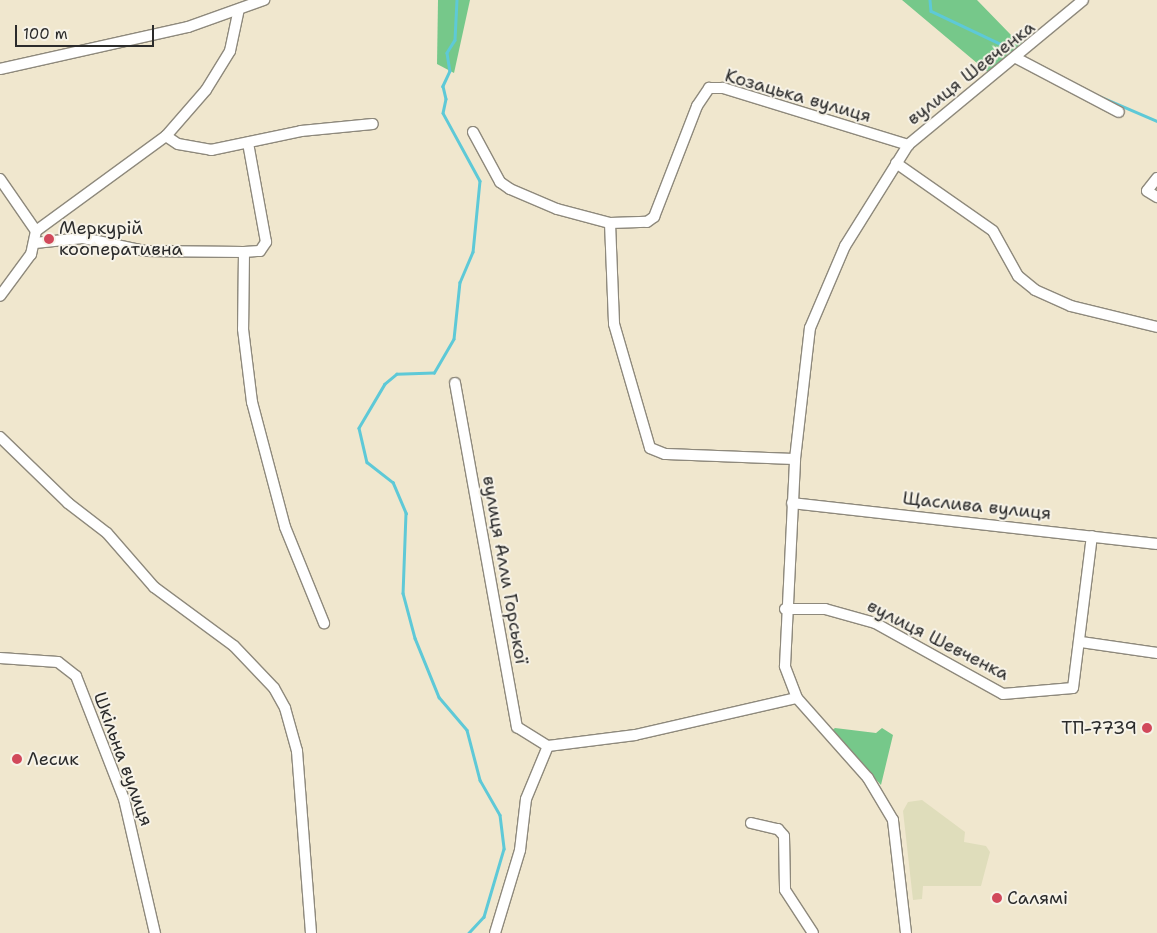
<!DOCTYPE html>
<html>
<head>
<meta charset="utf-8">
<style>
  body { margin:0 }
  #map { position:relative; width:1157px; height:933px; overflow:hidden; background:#f0e7ce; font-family:"Shantell Sans",sans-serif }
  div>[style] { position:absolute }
  .built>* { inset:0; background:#dfddbb }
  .green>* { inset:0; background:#76c88a }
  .stream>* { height:2.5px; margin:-1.25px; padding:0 1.25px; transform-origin:1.25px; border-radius:1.25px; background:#5ec9d7 }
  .roads { filter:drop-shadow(1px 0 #8e897c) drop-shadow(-1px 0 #8e897c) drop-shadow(0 1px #8e897c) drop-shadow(0 -1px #8e897c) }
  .street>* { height:10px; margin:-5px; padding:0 5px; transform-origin:5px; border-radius:5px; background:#fff }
  .dots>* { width:14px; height:14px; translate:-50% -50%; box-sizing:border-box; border:2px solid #f7f3e8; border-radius:50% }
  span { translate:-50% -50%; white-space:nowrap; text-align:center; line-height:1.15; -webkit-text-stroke:4px #f7f3e8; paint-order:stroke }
  .street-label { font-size:18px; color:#2b2b2b }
  .poi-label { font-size:18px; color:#2b2b2b }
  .left { translate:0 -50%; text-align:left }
  .right { translate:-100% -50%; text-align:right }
  .scale { position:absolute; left:15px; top:25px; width:139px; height:22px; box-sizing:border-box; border:2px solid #2b2b2b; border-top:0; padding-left:6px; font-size:15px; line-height:18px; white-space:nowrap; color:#2b2b2b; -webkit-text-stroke:4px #f7f3e8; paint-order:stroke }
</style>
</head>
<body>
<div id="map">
  <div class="built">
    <i style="clip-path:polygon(922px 800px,965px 832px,964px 842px,986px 846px,990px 852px,981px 886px,923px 886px,922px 899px,913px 900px,903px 811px,908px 802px)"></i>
  </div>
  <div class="green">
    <i style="clip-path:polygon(438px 0,470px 0,454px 73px,437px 64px)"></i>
    <i style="clip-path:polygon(902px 0,977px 0,1011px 35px,1029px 43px,990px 74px)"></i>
    <i style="clip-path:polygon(835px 728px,876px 733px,882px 728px,893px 735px,881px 785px,831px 731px)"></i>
  </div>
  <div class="stream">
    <i style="left:457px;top:0;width:40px;rotate:92.9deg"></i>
    <i style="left:455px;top:40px;width:15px;rotate:122deg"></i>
    <i style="left:447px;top:53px;width:18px;rotate:81deg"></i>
    <i style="left:450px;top:71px;width:17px;rotate:115deg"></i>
    <i style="left:443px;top:86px;width:13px;rotate:77deg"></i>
    <i style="left:446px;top:99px;width:14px;rotate:102deg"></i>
    <i style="left:443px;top:113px;width:77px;rotate:61.4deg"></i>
    <i style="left:480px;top:181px;width:71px;rotate:95.6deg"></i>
    <i style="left:473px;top:252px;width:33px;rotate:113deg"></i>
    <i style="left:460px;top:282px;width:57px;rotate:96deg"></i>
    <i style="left:454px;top:339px;width:39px;rotate:120deg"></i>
    <i style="left:434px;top:373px;width:37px;rotate:178deg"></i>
    <i style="left:397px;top:374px;width:16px;rotate:140deg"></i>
    <i style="left:385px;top:384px;width:51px;rotate:120.6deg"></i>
    <i style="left:359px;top:428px;width:35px;rotate:77deg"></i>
    <i style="left:367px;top:462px;width:33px;rotate:38deg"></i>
    <i style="left:393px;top:482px;width:34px;rotate:67deg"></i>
    <i style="left:406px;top:513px;width:80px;rotate:92.1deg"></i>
    <i style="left:403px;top:593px;width:47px;rotate:75.1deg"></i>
    <i style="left:415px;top:638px;width:64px;rotate:67.9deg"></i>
    <i style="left:439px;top:697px;width:43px;rotate:49.7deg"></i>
    <i style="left:467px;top:730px;width:52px;rotate:75.4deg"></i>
    <i style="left:480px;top:780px;width:40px;rotate:60.3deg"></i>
    <i style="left:500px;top:815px;width:34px;rotate:83deg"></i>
    <i style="left:504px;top:849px;width:71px;rotate:106.4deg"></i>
    <i style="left:484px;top:917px;width:22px;rotate:133deg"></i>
    <i style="left:930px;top:0;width:11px;rotate:85deg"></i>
    <i style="left:931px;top:11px;width:84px;rotate:25.3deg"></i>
    <i style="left:1094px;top:94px;width:69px;rotate:23.2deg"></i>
  </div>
  <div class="roads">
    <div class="street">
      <i style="left:1016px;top:58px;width:116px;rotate:27.7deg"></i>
      <i style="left:0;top:69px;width:193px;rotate:-12.6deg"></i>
      <i style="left:188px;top:27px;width:81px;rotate:-19.6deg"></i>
      <i style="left:473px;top:132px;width:57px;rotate:61.6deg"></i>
      <i style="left:500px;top:182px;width:12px;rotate:35deg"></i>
      <i style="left:510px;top:189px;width:51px;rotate:23.1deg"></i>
      <i style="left:557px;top:209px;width:55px;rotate:14.8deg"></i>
      <i style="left:610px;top:223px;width:37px;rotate:-2deg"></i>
      <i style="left:647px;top:222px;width:9px;rotate:-36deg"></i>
      <i style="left:654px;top:217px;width:119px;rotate:-68.8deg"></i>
      <i style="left:697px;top:106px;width:22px;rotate:-56deg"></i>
      <i style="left:709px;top:88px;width:14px"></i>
      <i style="left:723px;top:88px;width:194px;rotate:17.1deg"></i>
      <i style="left:166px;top:136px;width:14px;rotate:34deg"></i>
      <i style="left:178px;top:144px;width:34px;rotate:10deg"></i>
      <i style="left:211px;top:150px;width:92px;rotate:-11.9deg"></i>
      <i style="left:301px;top:131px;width:72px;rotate:-5.6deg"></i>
      <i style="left:896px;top:163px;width:118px;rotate:35deg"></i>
      <i style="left:993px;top:231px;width:51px;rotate:60.9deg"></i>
      <i style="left:1018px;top:276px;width:22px;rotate:39deg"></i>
      <i style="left:1035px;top:290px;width:39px;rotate:24deg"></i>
      <i style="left:1071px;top:306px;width:89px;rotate:13.7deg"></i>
      <i style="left:1157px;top:178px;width:16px;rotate:128deg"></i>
      <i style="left:1147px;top:191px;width:12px;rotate:31deg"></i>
      <i style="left:0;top:179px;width:63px;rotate:55.3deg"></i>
      <i style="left:36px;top:231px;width:24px;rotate:102deg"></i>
      <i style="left:31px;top:254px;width:52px;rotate:126.4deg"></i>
      <i style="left:610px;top:223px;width:101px;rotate:87.7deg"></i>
      <i style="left:614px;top:324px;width:129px;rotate:73.8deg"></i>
      <i style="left:650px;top:448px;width:16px;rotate:22deg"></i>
      <i style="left:665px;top:454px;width:130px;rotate:2.2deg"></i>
      <i style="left:36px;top:231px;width:161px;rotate:-36.2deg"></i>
      <i style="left:166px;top:136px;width:61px;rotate:-49deg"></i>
      <i style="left:206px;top:90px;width:46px;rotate:-58.4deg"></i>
      <i style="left:230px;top:51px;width:40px;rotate:-78deg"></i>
      <i style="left:35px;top:243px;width:48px;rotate:-5.9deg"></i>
      <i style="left:83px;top:238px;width:63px;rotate:11.8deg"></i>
      <i style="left:145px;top:251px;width:99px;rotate:0.6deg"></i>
      <i style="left:244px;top:252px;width:77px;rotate:90.7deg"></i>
      <i style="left:243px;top:329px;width:74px;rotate:83deg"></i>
      <i style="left:252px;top:402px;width:129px;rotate:75.2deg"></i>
      <i style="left:285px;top:527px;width:104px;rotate:67.9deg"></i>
      <i style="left:244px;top:252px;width:16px;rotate:-4deg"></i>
      <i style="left:260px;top:251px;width:11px;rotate:-56deg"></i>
      <i style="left:266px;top:242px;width:101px;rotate:-100.3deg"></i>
      <i style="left:455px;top:383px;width:350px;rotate:79.8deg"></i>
      <i style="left:517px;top:727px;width:36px;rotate:32deg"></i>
      <i style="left:548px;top:746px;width:88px;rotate:-7.2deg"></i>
      <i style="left:635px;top:735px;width:166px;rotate:-12.9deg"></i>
      <i style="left:0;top:437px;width:95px;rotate:44.1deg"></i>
      <i style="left:68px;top:503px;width:49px;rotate:37.6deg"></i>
      <i style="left:107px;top:533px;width:72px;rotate:49deg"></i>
      <i style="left:154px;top:587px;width:99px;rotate:36.4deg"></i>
      <i style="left:234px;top:646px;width:58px;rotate:46.4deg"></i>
      <i style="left:274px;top:688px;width:23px;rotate:61deg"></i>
      <i style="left:285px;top:708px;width:45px;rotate:74.4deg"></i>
      <i style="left:297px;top:751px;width:183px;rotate:85.6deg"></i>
      <i style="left:792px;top:503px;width:367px;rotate:6.4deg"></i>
      <i style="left:785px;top:609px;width:40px"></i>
      <i style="left:825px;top:609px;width:52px;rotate:15.6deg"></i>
      <i style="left:875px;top:623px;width:146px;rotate:29deg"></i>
      <i style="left:1003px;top:694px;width:70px;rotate:-4.9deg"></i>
      <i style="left:1073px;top:688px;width:153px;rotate:-82.9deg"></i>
      <i style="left:1081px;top:642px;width:77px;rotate:8.2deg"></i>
      <i style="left:0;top:658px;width:58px;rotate:3.9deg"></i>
      <i style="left:58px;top:662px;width:23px;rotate:38deg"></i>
      <i style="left:76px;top:676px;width:132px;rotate:68.7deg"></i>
      <i style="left:124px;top:799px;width:138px;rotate:77deg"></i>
      <i style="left:751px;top:823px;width:28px;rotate:13deg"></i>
      <i style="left:778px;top:829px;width:9px;rotate:49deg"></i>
      <i style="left:784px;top:836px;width:54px;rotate:88.9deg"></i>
      <i style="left:785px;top:890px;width:51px;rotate:56.9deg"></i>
      <i style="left:495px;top:933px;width:87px;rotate:-73.2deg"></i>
      <i style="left:520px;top:850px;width:51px;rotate:-83.3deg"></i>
      <i style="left:526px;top:799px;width:57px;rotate:-67.5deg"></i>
      <i style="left:906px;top:933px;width:114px;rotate:-96.6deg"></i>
      <i style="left:893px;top:820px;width:49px;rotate:-120.8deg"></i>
      <i style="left:868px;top:778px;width:107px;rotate:-131.6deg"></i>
      <i style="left:797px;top:698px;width:34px;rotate:-111deg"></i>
      <i style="left:785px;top:666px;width:207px;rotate:-87.2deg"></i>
      <i style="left:795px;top:459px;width:132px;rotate:-83.5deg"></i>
      <i style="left:810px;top:328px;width:89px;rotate:-66.9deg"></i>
      <i style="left:845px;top:246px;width:119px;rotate:-58deg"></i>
      <i style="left:908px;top:145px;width:227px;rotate:-39.6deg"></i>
    </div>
  </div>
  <div class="dots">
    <i style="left:49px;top:239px;background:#d1495b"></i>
    <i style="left:1147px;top:728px;background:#d1495b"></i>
    <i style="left:17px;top:759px;background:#d1495b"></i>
    <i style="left:997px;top:898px;background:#d1495b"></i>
  </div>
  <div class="street-label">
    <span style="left:971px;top:73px;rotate:-38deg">вулиця Шевченка</span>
    <span style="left:798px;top:96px;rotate:16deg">Козацька вулиця</span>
    <span style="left:977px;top:506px;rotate:6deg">Щаслива вулиця</span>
    <span style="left:505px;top:570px;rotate:80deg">вулиця Алли Горської</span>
    <span style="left:938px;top:640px;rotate:27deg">вулиця Шевченка</span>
    <span style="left:123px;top:759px;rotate:70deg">Шкільна вулиця</span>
  </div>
  <div class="poi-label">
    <span class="left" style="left:59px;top:239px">Меркурій<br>кооперативна</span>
    <span class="right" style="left:1137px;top:728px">ТП-7739</span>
    <span class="left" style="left:27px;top:759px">Лесик</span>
    <span class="left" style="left:1007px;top:898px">Салямі</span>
  </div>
  <div class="scale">100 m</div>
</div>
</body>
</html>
